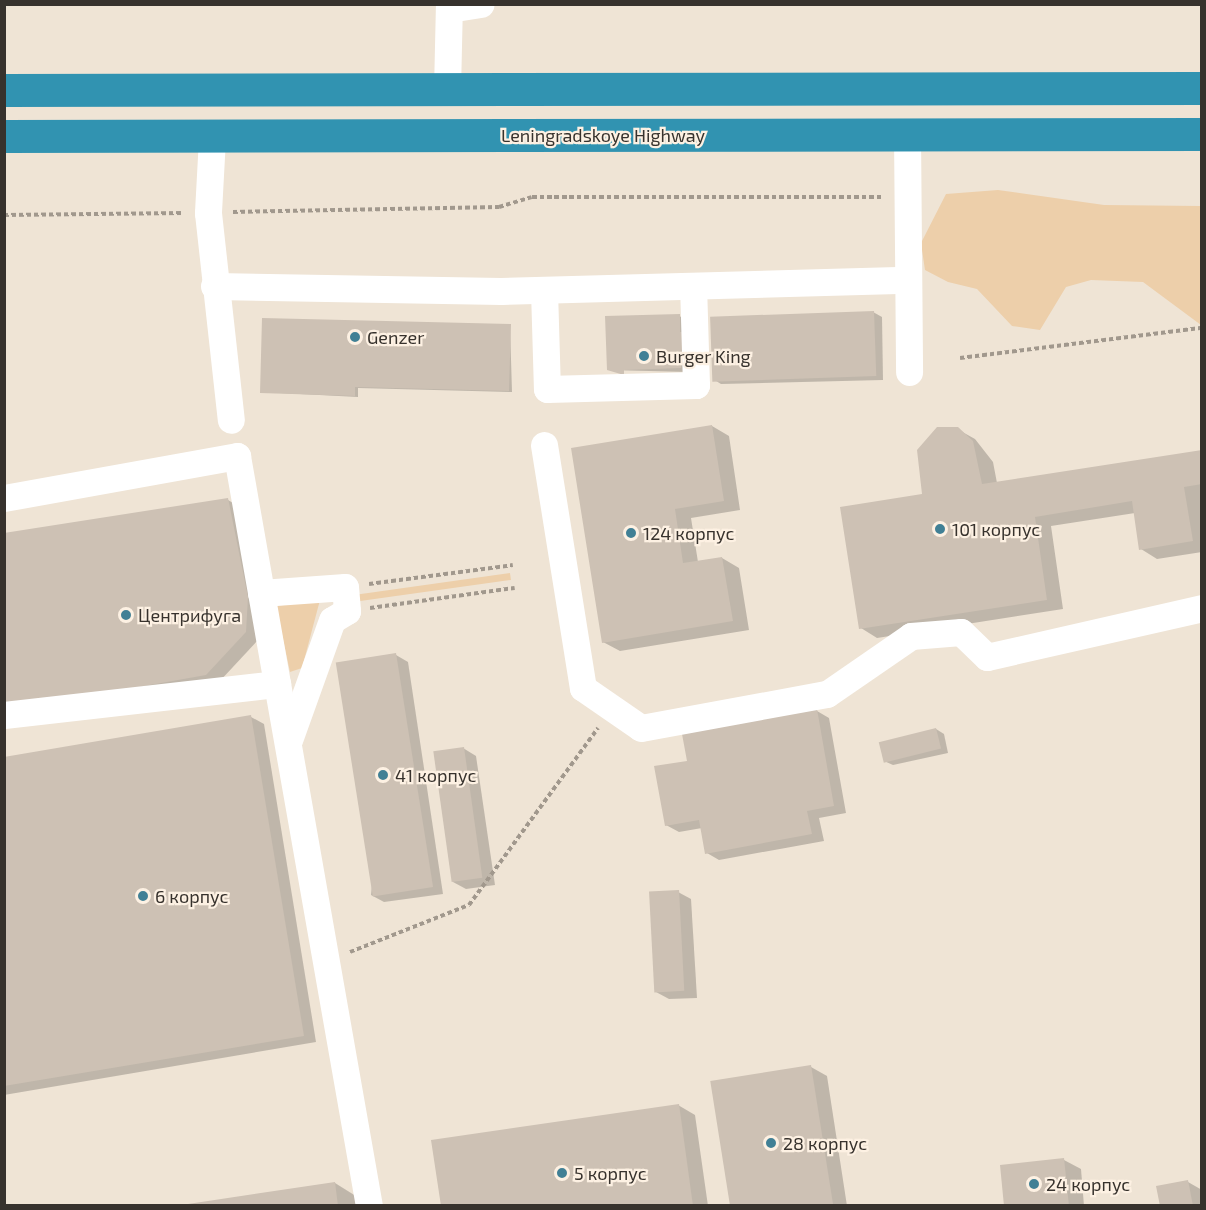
<!DOCTYPE html>
<html>
<head>
<meta charset="utf-8">
<style>
  body { margin:0 }
  #map { position:relative; width:1206px; height:1210px; overflow:hidden; background:#efe4d5; font-family:"Exo 2",sans-serif }
  div>[style] { position:absolute }
  .green>* { inset:0; background:#edcfaa; transform-origin:0 0 }
  .shadow>* { inset:0; background:#0003 }
  .building>* { inset:0; background:#cdc1b4; transform-origin:0 0 }
  .path>* { height:4px; margin-top:-2px; transform-origin:0; background:repeating-linear-gradient(90deg,#a1988d 0 4.5px,transparent 0 7.5px) }
  .minor>* { height:27px; margin:-13.5px; padding:0 13.5px; transform-origin:13.5px; border-radius:13.5px; background:#fff }
  .highway>* { height:33px; margin:-16.5px; padding:0 16.5px; transform-origin:16.5px; border-radius:16.5px; background:#3193b1 }
  .dots>* { width:16px; height:16px; translate:-50% -50%; box-sizing:border-box; border:3px solid #fdf1e3; border-radius:50% }
  span { translate:-50% -50%; white-space:nowrap; text-align:center; line-height:1.15; -webkit-text-stroke:4.5px #fdf1e3; paint-order:stroke }
  .street-label { font-size:18px; color:#37322d }
  .poi-label { font-size:18px; color:#37322d }
  .left { translate:0 -50%; text-align:left }
  .frame { position:absolute; inset:0; border:6px solid #37322d; pointer-events:none }
</style>
</head>
<body>
<div id="map">
  <div class="green">
    <i style="clip-path:polygon(998px 190px,1104px 205px,1201px 206px,1201px 325px,1143px 282px,1091px 280px,1066px 287px,1040px 330px,1012px 326px,977px 289px,948px 282px,925px 270px,921px 243px,946px 194px)"></i>
    <i style="left:510px;top:573px;width:7px;height:154px;rotate:82deg"></i>
    <i style="clip-path:polygon(320px 600px,302px 668px,290px 672px,276px 606px)"></i>
  </div>
  <div class="shadow">
    <i style="clip-path:polygon(873px 312px,882px 317px,883px 380px,721px 384px,713px 379px)"></i>
    <i style="clip-path:polygon(679px 316px,688px 320px,689px 372px,608px 370px)"></i>
    <i style="clip-path:polygon(510px 325px,512px 392px,358px 388px,358px 397px,261px 392px)"></i>
    <i style="clip-path:polygon(712px 426px,729px 436px,740px 510px,691px 518px,698px 562px,722px 558px,739px 568px,749px 630px,620px 651px,603px 642px)"></i>
    <i style="clip-path:polygon(957px 429px,975px 439px,993px 462px,997px 483px,1202px 451px,1202px 552px,1157px 559px,1141px 549px,1135px 513px,1051px 526px,1063px 609px,877px 638px,861px 628px)"></i>
    <i style="clip-path:polygon(228px 500px,240px 507px,258px 640px,219px 682px,4px 719px)"></i>
    <i style="clip-path:polygon(396px 655px,408px 662px,443px 894px,384px 902px,371px 895px)"></i>
    <i style="clip-path:polygon(817px 711px,829px 718px,846px 813px,819px 818px,824px 841px,719px 860px,707px 853px,702px 828px,679px 832px,666px 825px,688px 762px)"></i>
    <i style="clip-path:polygon(251px 717px,264px 724px,316px 1042px,4px 1095px,4px 758px)"></i>
    <i style="clip-path:polygon(936px 729px,944px 734px,948px 753px,893px 765px,884px 761px)"></i>
    <i style="clip-path:polygon(463px 748px,476px 756px,495px 885px,466px 889px,453px 882px)"></i>
    <i style="clip-path:polygon(678px 892px,691px 899px,697px 998px,669px 999px,656px 992px)"></i>
    <i style="clip-path:polygon(811px 1067px,827px 1076px,847px 1206px,731px 1206px)"></i>
    <i style="clip-path:polygon(678px 1105px,695px 1115px,708px 1206px,442px 1206px)"></i>
    <i style="clip-path:polygon(1064px 1160px,1081px 1169px,1084px 1206px,1006px 1205px)"></i>
    <i style="clip-path:polygon(1188px 1182px,1202px 1190px,1202px 1206px,1161px 1206px)"></i>
    <i style="clip-path:polygon(335px 1183px,359px 1198px,360px 1206px,190px 1206px)"></i>
  </div>
  <div class="building">
    <i style="left:874px;top:311px;width:65px;height:164px;rotate:88deg"></i>
    <i style="clip-path:polygon(680px 314px,680px 332px,685px 332px,681px 368px,624px 370px,624px 375px,607px 370px,605px 316px)"></i>
    <i style="clip-path:polygon(262px 318px,511px 324px,509px 391px,355px 387px,355px 396px,260px 393px)"></i>
    <i style="clip-path:polygon(712px 425px,724px 501px,675px 509px,683px 563px,722px 557px,733px 621px,602px 643px,571px 448px)"></i>
    <i style="clip-path:polygon(937px 427px,958px 427px,973px 441px,982px 484px,1202px 450px,1202px 484px,1184px 487px,1193px 541px,1139px 550px,1132px 501px,1035px 517px,1047px 600px,859px 629px,840px 507px,922px 494px,917px 450px)"></i>
    <i style="clip-path:polygon(228px 498px,248px 597px,246px 632px,206px 675px,4px 711px,4px 533px)"></i>
    <i style="left:396px;top:653px;width:237px;height:61px;rotate:81deg"></i>
    <i style="clip-path:polygon(817px 709px,834px 806px,807px 811px,812px 834px,705px 854px,699px 820px,665px 826px,654px 766px,687px 761px,682px 734px)"></i>
    <i style="clip-path:polygon(251px 715px,304px 1036px,4px 1086px,4px 757px)"></i>
    <i style="left:936px;top:728px;width:21px;height:59px;rotate:76deg"></i>
    <i style="left:464px;top:747px;width:132px;height:31px;rotate:82deg"></i>
    <i style="left:679px;top:890px;width:101px;height:30px;rotate:87deg"></i>
    <i style="left:811px;top:1065px;width:143px;height:102px;rotate:81deg"></i>
    <i style="clip-path:polygon(679px 1104px,693px 1206px,441px 1206px,431px 1140px)"></i>
    <i style="clip-path:polygon(1064px 1158px,1069px 1206px,1004px 1206px,1000px 1165px)"></i>
    <i style="clip-path:polygon(1188px 1180px,1193px 1206px,1160px 1206px,1156px 1186px)"></i>
    <i style="clip-path:polygon(335px 1182px,338px 1206px,188px 1206px,188px 1204px)"></i>
  </div>
  <div class="path">
    <i style="left:233px;top:212px;width:266px;rotate:-1.1deg"></i>
    <i style="left:499px;top:207px;width:34px;rotate:-17deg"></i>
    <i style="left:532px;top:197px;width:352px"></i>
    <i style="left:4px;top:215px;width:180px;rotate:-0.6deg"></i>
    <i style="left:960px;top:358px;width:244px;rotate:-7.1deg"></i>
    <i style="left:369px;top:584px;width:145px;rotate:-7.5deg"></i>
    <i style="left:370px;top:608px;width:146px;rotate:-7.9deg"></i>
    <i style="left:350px;top:952px;width:128px;rotate:-21.6deg"></i>
    <i style="left:469px;top:905px;width:219px;rotate:-53.9deg"></i>
  </div>
  <div class="minor">
    <i style="left:449px;top:9px;width:32px;rotate:-9deg"></i>
    <i style="left:447px;top:90px;width:86px;rotate:-88.7deg"></i>
    <i style="left:907px;top:133px;width:239px;rotate:89.5deg"></i>
    <i style="left:212px;top:138px;width:75px;rotate:93.1deg"></i>
    <i style="left:208px;top:213px;width:208px;rotate:83.7deg"></i>
    <i style="left:214px;top:286px;width:287px;rotate:1deg"></i>
    <i style="left:501px;top:291px;width:406px;rotate:-1.6deg"></i>
    <i style="left:544px;top:290px;width:99px;rotate:88.3deg"></i>
    <i style="left:547px;top:389px;width:149px;rotate:-1.5deg"></i>
    <i style="left:696px;top:385px;width:99px;rotate:-91.7deg"></i>
    <i style="left:544px;top:445px;width:246px;rotate:80.9deg"></i>
    <i style="left:583px;top:688px;width:70px;rotate:34.6deg"></i>
    <i style="left:641px;top:728px;width:189px;rotate:-10.4deg"></i>
    <i style="left:827px;top:694px;width:102px;rotate:-34.6deg"></i>
    <i style="left:911px;top:636px;width:50px;rotate:-4.6deg"></i>
    <i style="left:961px;top:632px;width:36px;rotate:44deg"></i>
    <i style="left:987px;top:657px;width:221px;rotate:-12.8deg"></i>
    <i style="left:4px;top:498px;width:237px;rotate:-10.2deg"></i>
    <i style="left:237px;top:456px;width:762px;rotate:80.02deg"></i>
    <i style="left:261px;top:593px;width:84px;rotate:-4.1deg"></i>
    <i style="left:345px;top:587px;width:24px;rotate:85deg"></i>
    <i style="left:347px;top:611px;width:17px;rotate:149deg"></i>
    <i style="left:332px;top:620px;width:127px;rotate:109.7deg"></i>
    <i style="left:4px;top:715px;width:275px;rotate:-6.5deg"></i>
  </div>
  <div class="highway">
    <i style="left:4px;top:90px;width:1198px;rotate:-0.1deg"></i>
    <i style="left:4px;top:136px;width:1198px;rotate:-0.1deg"></i>
  </div>
  <div class="dots">
    <i style="left:355px;top:337px;background:#418095"></i>
    <i style="left:644px;top:356px;background:#418095"></i>
    <i style="left:940px;top:529px;background:#418095"></i>
    <i style="left:631px;top:533px;background:#418095"></i>
    <i style="left:126px;top:615px;background:#418095"></i>
    <i style="left:383px;top:775px;background:#418095"></i>
    <i style="left:143px;top:896px;background:#418095"></i>
    <i style="left:771px;top:1143px;background:#418095"></i>
    <i style="left:562px;top:1173px;background:#418095"></i>
    <i style="left:1034px;top:1184px;background:#418095"></i>
  </div>
  <div class="street-label">
    <span style="left:603px;top:135px">Leningradskoye Highway</span>
  </div>
  <div class="poi-label">
    <span class="left" style="left:367px;top:337px">Genzer</span>
    <span class="left" style="left:656px;top:356px">Burger King</span>
    <span class="left" style="left:952px;top:529px">101 корпус</span>
    <span class="left" style="left:643px;top:533px">124 корпус</span>
    <span class="left" style="left:138px;top:615px">Центрифуга</span>
    <span class="left" style="left:395px;top:775px">41 корпус</span>
    <span class="left" style="left:155px;top:896px">6 корпус</span>
    <span class="left" style="left:783px;top:1143px">28 корпус</span>
    <span class="left" style="left:574px;top:1173px">5 корпус</span>
    <span class="left" style="left:1046px;top:1184px">24 корпус</span>
  </div>
  <div class="frame"></div>
</div>
</body>
</html>
